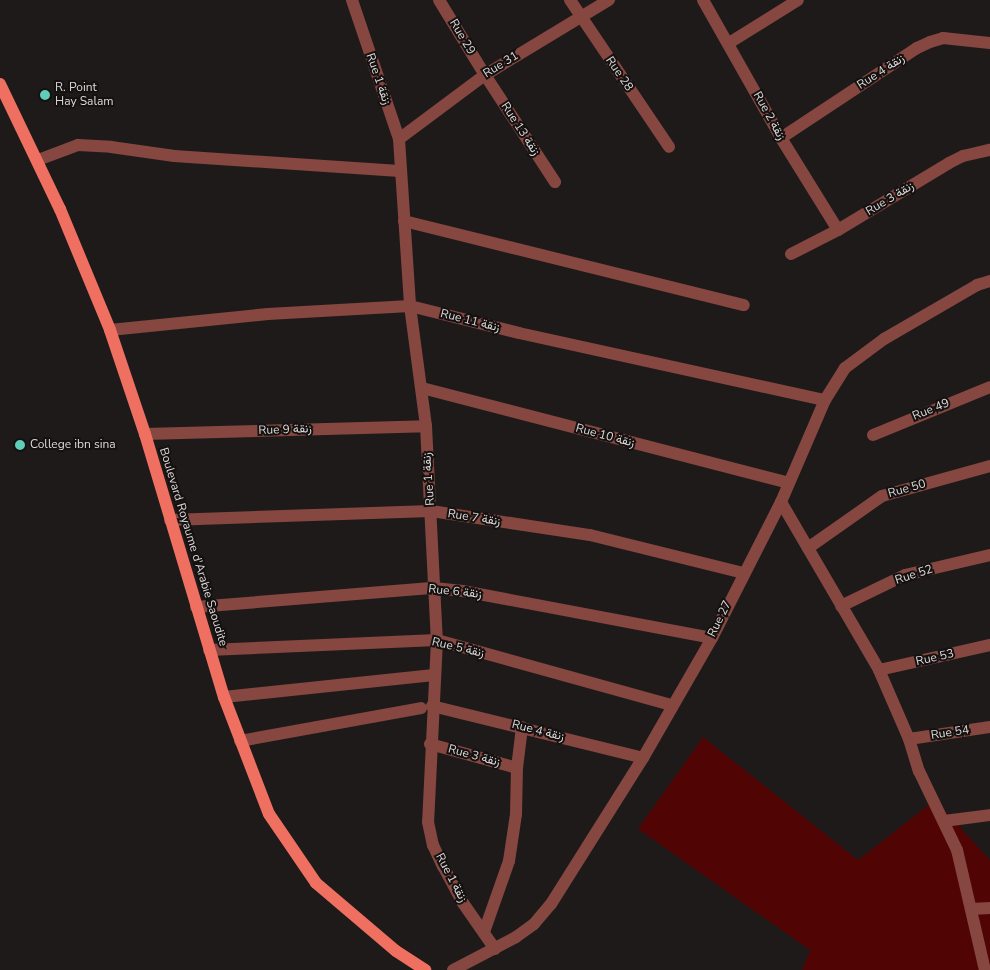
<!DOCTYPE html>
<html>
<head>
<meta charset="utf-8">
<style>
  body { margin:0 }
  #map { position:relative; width:990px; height:970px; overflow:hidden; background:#1e1a1a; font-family:"Nunito Sans",Vazirmatn,sans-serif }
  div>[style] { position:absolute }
  .green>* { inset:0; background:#510404 }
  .minor>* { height:12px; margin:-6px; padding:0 6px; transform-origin:6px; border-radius:6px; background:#854740 }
  .major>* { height:12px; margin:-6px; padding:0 6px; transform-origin:6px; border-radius:6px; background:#ef6f61 }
  .dots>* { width:14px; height:14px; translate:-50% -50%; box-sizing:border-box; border:2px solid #151111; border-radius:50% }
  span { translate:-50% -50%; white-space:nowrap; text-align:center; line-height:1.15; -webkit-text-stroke:4px #151111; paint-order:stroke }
  .street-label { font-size:12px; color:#dcd9d9 }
  .poi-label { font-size:12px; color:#dcd9d9 }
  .left { translate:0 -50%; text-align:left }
</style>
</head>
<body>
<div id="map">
  <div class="green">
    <i style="clip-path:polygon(703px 737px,858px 860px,935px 800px,990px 860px,990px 970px,802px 970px,810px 950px,638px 829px)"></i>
  </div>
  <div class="minor">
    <i style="left:352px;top:0;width:147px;rotate:71.3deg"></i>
    <i style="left:399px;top:139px;width:167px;rotate:86.2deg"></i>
    <i style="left:410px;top:306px;width:121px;rotate:82.4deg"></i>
    <i style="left:426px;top:426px;width:214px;rotate:87.1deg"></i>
    <i style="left:437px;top:640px;width:182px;rotate:92.8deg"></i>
    <i style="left:428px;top:822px;width:24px;rotate:78deg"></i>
    <i style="left:433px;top:845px;width:23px;rotate:65deg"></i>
    <i style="left:443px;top:866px;width:42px;rotate:61.6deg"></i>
    <i style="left:463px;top:903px;width:56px;rotate:55.2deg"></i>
    <i style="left:439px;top:0;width:88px;rotate:58.5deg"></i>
    <i style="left:485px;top:75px;width:128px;rotate:56.8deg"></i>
    <i style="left:570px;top:0;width:177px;rotate:56deg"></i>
    <i style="left:703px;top:0;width:159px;rotate:60.5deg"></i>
    <i style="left:781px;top:138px;width:108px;rotate:58.2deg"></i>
    <i style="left:729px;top:43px;width:81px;rotate:-31.9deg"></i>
    <i style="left:781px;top:138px;width:163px;rotate:-33.5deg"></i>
    <i style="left:917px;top:48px;width:14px;rotate:-25deg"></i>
    <i style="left:930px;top:42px;width:14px;rotate:-17deg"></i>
    <i style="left:943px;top:38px;width:47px;rotate:6.1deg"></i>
    <i style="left:399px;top:139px;width:107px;rotate:-36.7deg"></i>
    <i style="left:485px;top:75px;width:145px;rotate:-31.2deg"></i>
    <i style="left:38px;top:160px;width:43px;rotate:-20.6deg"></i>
    <i style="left:78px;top:145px;width:33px;rotate:3deg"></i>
    <i style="left:111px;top:147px;width:64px;rotate:8.1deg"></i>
    <i style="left:174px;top:156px;width:226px;rotate:3.8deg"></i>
    <i style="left:404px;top:221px;width:350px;rotate:13.9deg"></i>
    <i style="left:791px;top:254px;width:53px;rotate:-27.1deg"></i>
    <i style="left:838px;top:230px;width:130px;rotate:-31.1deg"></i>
    <i style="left:949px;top:163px;width:16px;rotate:-27deg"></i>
    <i style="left:963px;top:156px;width:28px;rotate:-13deg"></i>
    <i style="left:110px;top:330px;width:159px;rotate:-5.8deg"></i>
    <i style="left:268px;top:314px;width:142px;rotate:-3.2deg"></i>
    <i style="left:410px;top:306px;width:112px;rotate:13.9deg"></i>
    <i style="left:519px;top:333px;width:313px;rotate:12.4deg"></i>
    <i style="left:422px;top:388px;width:379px;rotate:14.5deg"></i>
    <i style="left:145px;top:434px;width:281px;rotate:-1.6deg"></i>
    <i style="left:873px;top:435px;width:126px;rotate:-22.3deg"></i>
    <i style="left:781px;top:502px;width:194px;rotate:59.7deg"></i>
    <i style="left:879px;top:670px;width:75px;rotate:66.5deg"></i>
    <i style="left:909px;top:739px;width:34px;rotate:73deg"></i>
    <i style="left:919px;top:771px;width:88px;rotate:64.3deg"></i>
    <i style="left:957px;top:850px;width:123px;rotate:76.9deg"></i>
    <i style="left:170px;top:520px;width:261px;rotate:-2deg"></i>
    <i style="left:431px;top:511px;width:161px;rotate:8.6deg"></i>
    <i style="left:590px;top:535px;width:158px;rotate:13.9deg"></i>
    <i style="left:808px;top:548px;width:90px;rotate:-35.1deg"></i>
    <i style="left:882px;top:496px;width:112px;rotate:-15.5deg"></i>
    <i style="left:841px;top:606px;width:71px;rotate:-25.8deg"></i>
    <i style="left:905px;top:575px;width:87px;rotate:-13.2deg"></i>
    <i style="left:196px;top:607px;width:239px;rotate:-4.6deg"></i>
    <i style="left:434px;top:588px;width:29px;rotate:6deg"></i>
    <i style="left:463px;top:591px;width:253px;rotate:10.7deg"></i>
    <i style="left:209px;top:650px;width:228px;rotate:-2.5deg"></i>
    <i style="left:437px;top:640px;width:243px;rotate:15.5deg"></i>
    <i style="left:879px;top:670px;width:114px;rotate:-12.7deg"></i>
    <i style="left:224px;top:697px;width:211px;rotate:-6deg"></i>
    <i style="left:432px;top:706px;width:217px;rotate:13.8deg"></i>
    <i style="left:909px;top:739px;width:82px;rotate:-8.4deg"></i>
    <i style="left:240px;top:741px;width:184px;rotate:-10.3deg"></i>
    <i style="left:430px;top:744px;width:90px;rotate:15.4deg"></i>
    <i style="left:944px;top:821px;width:46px;rotate:-7.4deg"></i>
    <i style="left:971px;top:909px;width:19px;rotate:-3deg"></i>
    <i style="left:484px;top:932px;width:75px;rotate:-70.6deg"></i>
    <i style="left:509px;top:861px;width:48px;rotate:-81.5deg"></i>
    <i style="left:516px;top:814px;width:46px;rotate:-88.8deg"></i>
    <i style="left:517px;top:768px;width:41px;rotate:-83deg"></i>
    <i style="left:453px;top:970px;width:71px;rotate:-27.6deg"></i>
    <i style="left:516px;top:937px;width:22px;rotate:-36deg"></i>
    <i style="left:534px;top:924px;width:26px;rotate:-50deg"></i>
    <i style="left:551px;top:904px;width:173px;rotate:-57.8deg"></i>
    <i style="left:643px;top:758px;width:138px;rotate:-60.1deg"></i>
    <i style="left:712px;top:638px;width:153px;rotate:-63.1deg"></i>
    <i style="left:781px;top:502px;width:111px;rotate:-66.7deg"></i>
    <i style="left:825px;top:400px;width:38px;rotate:-58deg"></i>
    <i style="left:845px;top:368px;width:49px;rotate:-36.6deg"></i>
    <i style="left:884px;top:339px;width:108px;rotate:-30.1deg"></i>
    <i style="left:977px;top:285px;width:14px;rotate:-17deg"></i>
  </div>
  <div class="major">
    <i style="left:0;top:84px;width:139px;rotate:64.4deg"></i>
    <i style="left:60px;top:209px;width:131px;rotate:67.5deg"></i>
    <i style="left:110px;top:330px;width:110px;rotate:71.4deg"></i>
    <i style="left:145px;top:434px;width:275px;rotate:73.3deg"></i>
    <i style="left:224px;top:697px;width:125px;rotate:69deg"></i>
    <i style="left:269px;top:814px;width:83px;rotate:55.7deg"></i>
    <i style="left:316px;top:883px;width:105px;rotate:40.4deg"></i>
    <i style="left:396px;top:951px;width:35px;rotate:33deg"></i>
  </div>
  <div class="dots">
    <i style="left:45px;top:95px;background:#5eceb8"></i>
    <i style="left:20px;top:445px;background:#5eceb8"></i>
  </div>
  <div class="street-label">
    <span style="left:462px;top:37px;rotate:59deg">Rue 29</span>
    <span style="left:501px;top:65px;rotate:-32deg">Rue 31</span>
    <span style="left:881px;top:72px;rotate:-33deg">Rue 4 زنقة</span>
    <span style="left:619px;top:74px;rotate:56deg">Rue 28</span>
    <span style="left:378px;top:79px;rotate:71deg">Rue 1 زنقة</span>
    <span style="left:769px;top:116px;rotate:61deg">Rue 2 زنقة</span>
    <span style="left:520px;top:129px;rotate:57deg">Rue 13 زنقة</span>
    <span style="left:890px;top:199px;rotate:-31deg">Rue 3 زنقة</span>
    <span style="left:470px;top:321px;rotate:14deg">Rue 11 زنقة</span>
    <span style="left:931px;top:410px;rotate:-22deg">Rue 49</span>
    <span style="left:285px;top:430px;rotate:-2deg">Rue 9 زنقة</span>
    <span style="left:605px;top:436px;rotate:15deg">Rue 10 زنقة</span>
    <span style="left:429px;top:479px;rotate:-94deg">Rue 1 زنقة</span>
    <span style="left:907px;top:489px;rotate:-16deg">Rue 50</span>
    <span style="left:474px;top:518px;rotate:9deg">Rue 7 زنقة</span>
    <span style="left:193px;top:547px;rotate:73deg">Boulevard Royaume d'Arabie Saoudite</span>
    <span style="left:914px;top:575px;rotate:-18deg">Rue 52</span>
    <span style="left:455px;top:592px;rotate:6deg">Rue 6 زنقة</span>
    <span style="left:720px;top:619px;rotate:-64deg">Rue 27</span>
    <span style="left:458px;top:648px;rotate:13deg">Rue 5 زنقة</span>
    <span style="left:935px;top:658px;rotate:-13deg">Rue 53</span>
    <span style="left:538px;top:731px;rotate:14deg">Rue 4 زنقة</span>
    <span style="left:950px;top:733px;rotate:-9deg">Rue 54</span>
    <span style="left:474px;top:756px;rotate:15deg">Rue 3 زنقة</span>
    <span style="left:451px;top:878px;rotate:62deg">Rue 1 زنقة</span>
  </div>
  <div class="poi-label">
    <span class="left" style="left:55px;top:95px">R. Point<br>Hay Salam</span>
    <span class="left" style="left:30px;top:445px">College ibn sina</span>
  </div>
</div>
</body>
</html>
